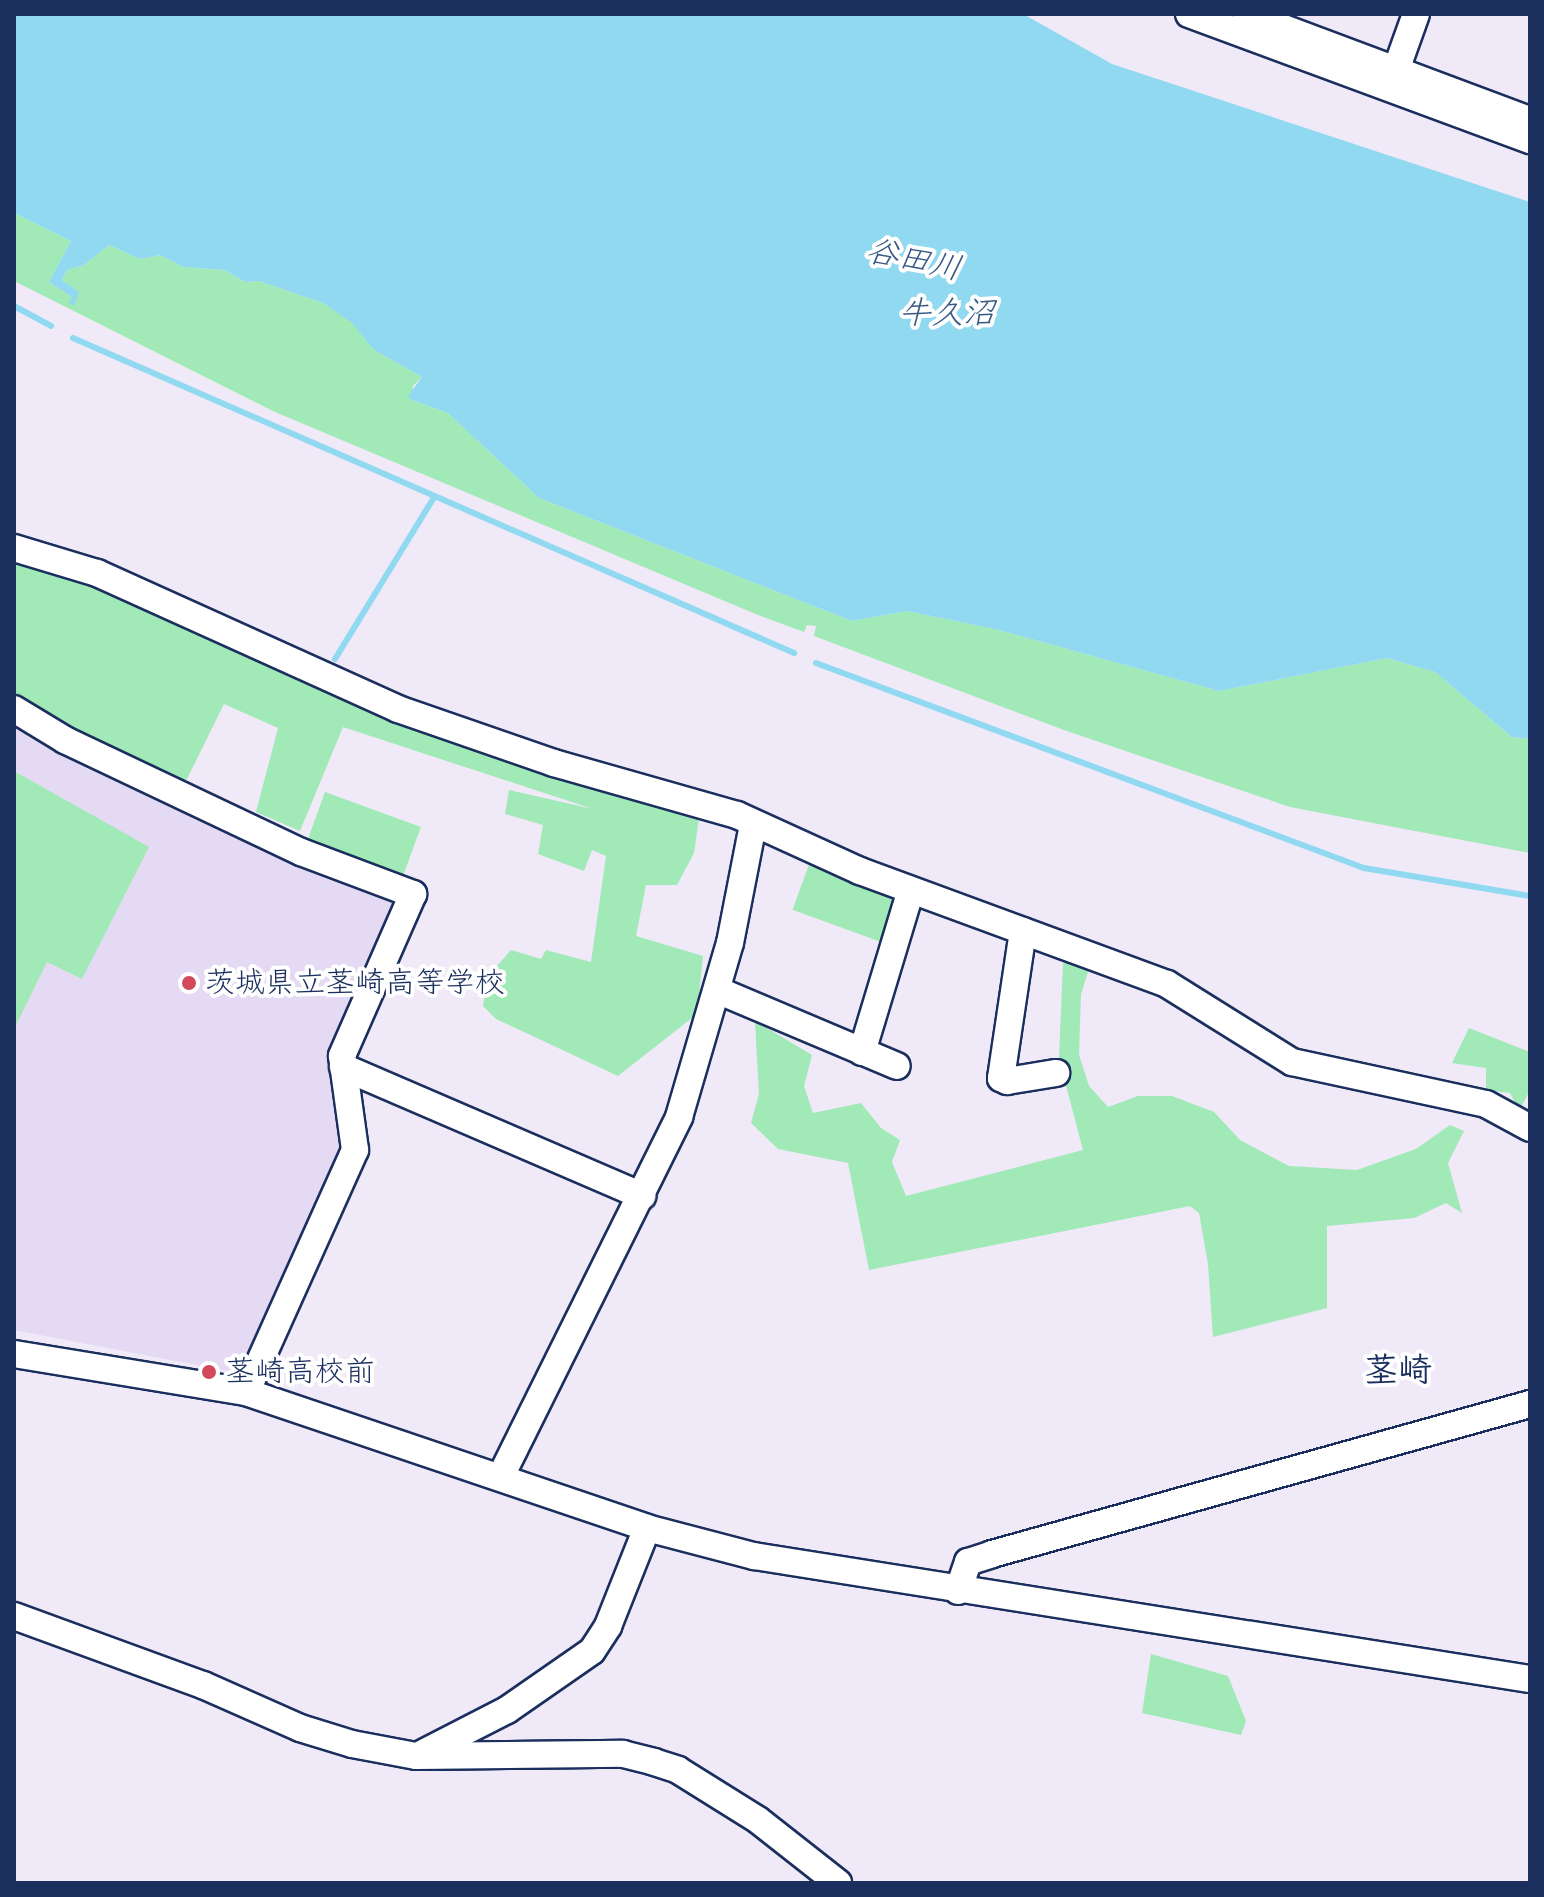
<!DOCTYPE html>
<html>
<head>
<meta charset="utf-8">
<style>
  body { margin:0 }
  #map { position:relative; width:1544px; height:1897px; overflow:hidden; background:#efe9f8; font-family:"Architects Daughter","Klee One",sans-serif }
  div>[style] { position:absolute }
  .built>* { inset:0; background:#e4daf3 }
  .green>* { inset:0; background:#a1e9b6; transform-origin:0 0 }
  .water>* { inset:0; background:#90d9f1 }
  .stream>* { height:6px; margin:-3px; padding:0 3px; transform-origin:3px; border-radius:3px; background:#90d9f1 }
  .roads { filter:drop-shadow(2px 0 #1b2f5e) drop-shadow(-2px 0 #1b2f5e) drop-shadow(0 2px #1b2f5e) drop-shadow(0 -2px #1b2f5e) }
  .minor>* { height:26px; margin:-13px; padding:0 13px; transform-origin:13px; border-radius:13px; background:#fff }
  .dots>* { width:22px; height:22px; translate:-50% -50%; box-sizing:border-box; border:4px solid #fff; border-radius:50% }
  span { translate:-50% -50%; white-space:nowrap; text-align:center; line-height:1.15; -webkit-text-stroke:8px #fff; paint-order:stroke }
  .poi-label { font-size:30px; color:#1b2f5e }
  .left { translate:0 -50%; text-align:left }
  .water-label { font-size:32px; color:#385a83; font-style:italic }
  .quarter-label { font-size:34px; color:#1b2f5e; font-weight:700 }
  .frame { position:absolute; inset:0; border:16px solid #1b2f5e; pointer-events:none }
</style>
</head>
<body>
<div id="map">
  <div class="built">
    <i style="clip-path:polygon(14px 719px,394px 896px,397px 903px,330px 1062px,349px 1149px,244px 1374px,14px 1330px)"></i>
  </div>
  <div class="green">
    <i style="clip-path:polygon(14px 213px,71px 241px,49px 282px,72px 297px,79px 292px,62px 280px,67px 270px,84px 265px,109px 245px,140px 259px,160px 255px,184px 267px,224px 270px,246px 282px,259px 281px,323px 303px,351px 321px,374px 350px,422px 377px,413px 386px,412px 400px,448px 413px,539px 498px,852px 621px,907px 611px,999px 630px,1219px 691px,1387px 658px,1435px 672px,1512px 737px,1530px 739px,1530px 853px,1290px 807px,1064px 730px,814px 636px,816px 626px,807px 625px,804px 632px,758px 615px,275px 412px,14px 281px)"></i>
    <i style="clip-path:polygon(14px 554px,700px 812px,694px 853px,677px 885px,646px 885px,636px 936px,703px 956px,697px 1014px,618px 1076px,496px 1019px,483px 1006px,487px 977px,511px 950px,541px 959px,546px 950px,591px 962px,606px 856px,592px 850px,584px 871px,538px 854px,543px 825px,505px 814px,509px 790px,593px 809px,343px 727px,300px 831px,256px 812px,278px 728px,224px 704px,183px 787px,14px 694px)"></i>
    <i style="clip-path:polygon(14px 771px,149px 847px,82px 979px,47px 962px,14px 1029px)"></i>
    <i style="left:325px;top:792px;width:102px;height:55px;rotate:20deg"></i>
    <i style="left:811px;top:859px;width:100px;height:54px;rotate:20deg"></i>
    <i style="clip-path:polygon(1063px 963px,1090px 966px,1081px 994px,1079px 1055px,1089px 1086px,1108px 1107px,1138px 1096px,1172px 1096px,1214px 1112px,1240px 1140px,1289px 1166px,1357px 1170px,1416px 1149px,1450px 1125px,1464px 1131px,1448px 1163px,1462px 1213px,1446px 1203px,1414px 1218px,1327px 1226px,1327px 1308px,1213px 1337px,1208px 1264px,1199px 1213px,1190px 1206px,869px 1270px,848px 1163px,778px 1149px,751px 1123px,759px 1094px,755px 1021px,812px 1055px,804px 1086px,813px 1113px,861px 1103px,881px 1128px,900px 1140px,892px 1162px,906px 1196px,1083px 1150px,1059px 1059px)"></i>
    <i style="clip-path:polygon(1469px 1028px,1530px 1052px,1530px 1090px,1519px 1111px,1510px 1093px,1486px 1090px,1486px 1068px,1452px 1063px)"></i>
    <i style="clip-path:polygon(1151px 1654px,1228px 1676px,1246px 1721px,1241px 1735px,1142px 1713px)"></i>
  </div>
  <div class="water">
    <i style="clip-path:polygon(14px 14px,1023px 14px,1112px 64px,1530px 202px,1530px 739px,1512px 737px,1435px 672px,1387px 658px,1219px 691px,999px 630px,907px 611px,852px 621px,539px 498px,448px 413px,412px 400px,408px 396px,422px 377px,374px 350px,351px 322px,323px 303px,259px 281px,246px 282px,224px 270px,184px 267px,160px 255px,140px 259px,109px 245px,84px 265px,67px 270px,62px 280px,79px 292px,74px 306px,69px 303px,72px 297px,49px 282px,71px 241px,14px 213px)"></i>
  </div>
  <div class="stream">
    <i style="left:14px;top:306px;width:42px;rotate:28.4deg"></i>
    <i style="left:73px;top:338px;width:787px;rotate:23.6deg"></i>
    <i style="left:335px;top:659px;width:191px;rotate:-58.5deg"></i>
    <i style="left:816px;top:663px;width:585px;rotate:20.51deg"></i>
    <i style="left:1364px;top:868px;width:168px;rotate:9.6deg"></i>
  </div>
  <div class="roads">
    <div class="minor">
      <i style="left:1189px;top:14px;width:364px;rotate:20.3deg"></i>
      <i style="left:1246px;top:14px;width:303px;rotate:20.5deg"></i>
      <i style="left:1396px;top:70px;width:59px;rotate:-70.3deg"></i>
      <i style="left:14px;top:548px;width:87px;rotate:16.8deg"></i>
      <i style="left:97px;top:573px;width:330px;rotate:24.3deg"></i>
      <i style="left:398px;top:709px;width:165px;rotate:19.1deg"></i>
      <i style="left:554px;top:763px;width:190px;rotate:15.9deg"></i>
      <i style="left:737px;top:815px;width:135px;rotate:24.5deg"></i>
      <i style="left:860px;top:871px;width:327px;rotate:20.2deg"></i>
      <i style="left:1167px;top:984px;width:147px;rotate:32deg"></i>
      <i style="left:1292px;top:1062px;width:198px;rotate:12.2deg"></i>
      <i style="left:1486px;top:1104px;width:50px;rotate:28.6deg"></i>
      <i style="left:14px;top:709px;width:60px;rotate:31.3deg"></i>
      <i style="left:65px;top:740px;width:261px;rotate:25.4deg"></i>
      <i style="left:301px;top:852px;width:120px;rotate:20.6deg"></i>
      <i style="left:413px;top:894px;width:177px;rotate:113.7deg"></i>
      <i style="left:342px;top:1056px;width:95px;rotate:82.1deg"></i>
      <i style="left:355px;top:1150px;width:265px;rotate:114.2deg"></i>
      <i style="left:1023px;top:931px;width:149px;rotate:98.5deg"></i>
      <i style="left:1001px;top:1078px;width:7px;rotate:27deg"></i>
      <i style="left:1007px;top:1081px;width:50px;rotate:-9.3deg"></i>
      <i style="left:717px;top:990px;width:195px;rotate:22.9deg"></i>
      <i style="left:862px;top:1052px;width:169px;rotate:-73.2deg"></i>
      <i style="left:343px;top:1067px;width:326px;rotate:23.3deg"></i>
      <i style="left:14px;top:1354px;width:235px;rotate:9.3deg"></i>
      <i style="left:246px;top:1392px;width:423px;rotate:18.7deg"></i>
      <i style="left:647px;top:1528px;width:111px;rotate:14.7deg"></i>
      <i style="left:754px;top:1556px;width:786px;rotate:9.01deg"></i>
      <i style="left:501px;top:1476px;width:401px;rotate:-63.6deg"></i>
      <i style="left:679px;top:1117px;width:181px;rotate:-73.7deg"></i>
      <i style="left:730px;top:943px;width:120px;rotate:-79deg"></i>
      <i style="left:958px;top:1591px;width:31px;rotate:-71deg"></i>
      <i style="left:968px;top:1562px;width:25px;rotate:-18deg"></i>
      <i style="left:992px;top:1554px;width:559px;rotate:-15.58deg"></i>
      <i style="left:14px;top:1616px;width:201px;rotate:20.1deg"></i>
      <i style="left:203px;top:1685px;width:106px;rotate:23.9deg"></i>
      <i style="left:300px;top:1728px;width:54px;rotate:17.1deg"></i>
      <i style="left:352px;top:1744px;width:65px;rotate:10.6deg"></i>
      <i style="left:416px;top:1756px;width:207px;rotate:-0.6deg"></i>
      <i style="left:623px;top:1754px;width:32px;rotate:14deg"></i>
      <i style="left:654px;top:1762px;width:25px;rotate:18deg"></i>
      <i style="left:678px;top:1770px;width:94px;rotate:32deg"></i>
      <i style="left:758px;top:1820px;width:102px;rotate:38.2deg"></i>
      <i style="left:423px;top:1753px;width:94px;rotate:-27.1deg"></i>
      <i style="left:507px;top:1710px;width:103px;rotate:-34.8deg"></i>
      <i style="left:592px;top:1651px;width:30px;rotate:-57deg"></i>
      <i style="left:608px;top:1626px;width:105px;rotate:-68.3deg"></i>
    </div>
  </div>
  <div class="dots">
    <i style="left:189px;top:983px;background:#d1495b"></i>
    <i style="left:209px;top:1372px;background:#d1495b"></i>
  </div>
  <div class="poi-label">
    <span class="left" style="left:205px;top:983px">茨城県立茎崎高等学校</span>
    <span class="left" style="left:225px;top:1372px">茎崎高校前</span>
  </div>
  <div class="water-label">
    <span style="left:914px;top:261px;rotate:12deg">谷田川</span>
    <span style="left:947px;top:314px">牛久沼</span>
  </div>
  <div class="quarter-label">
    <span style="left:1398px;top:1372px">茎崎</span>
  </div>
  <div class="frame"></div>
</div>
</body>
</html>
